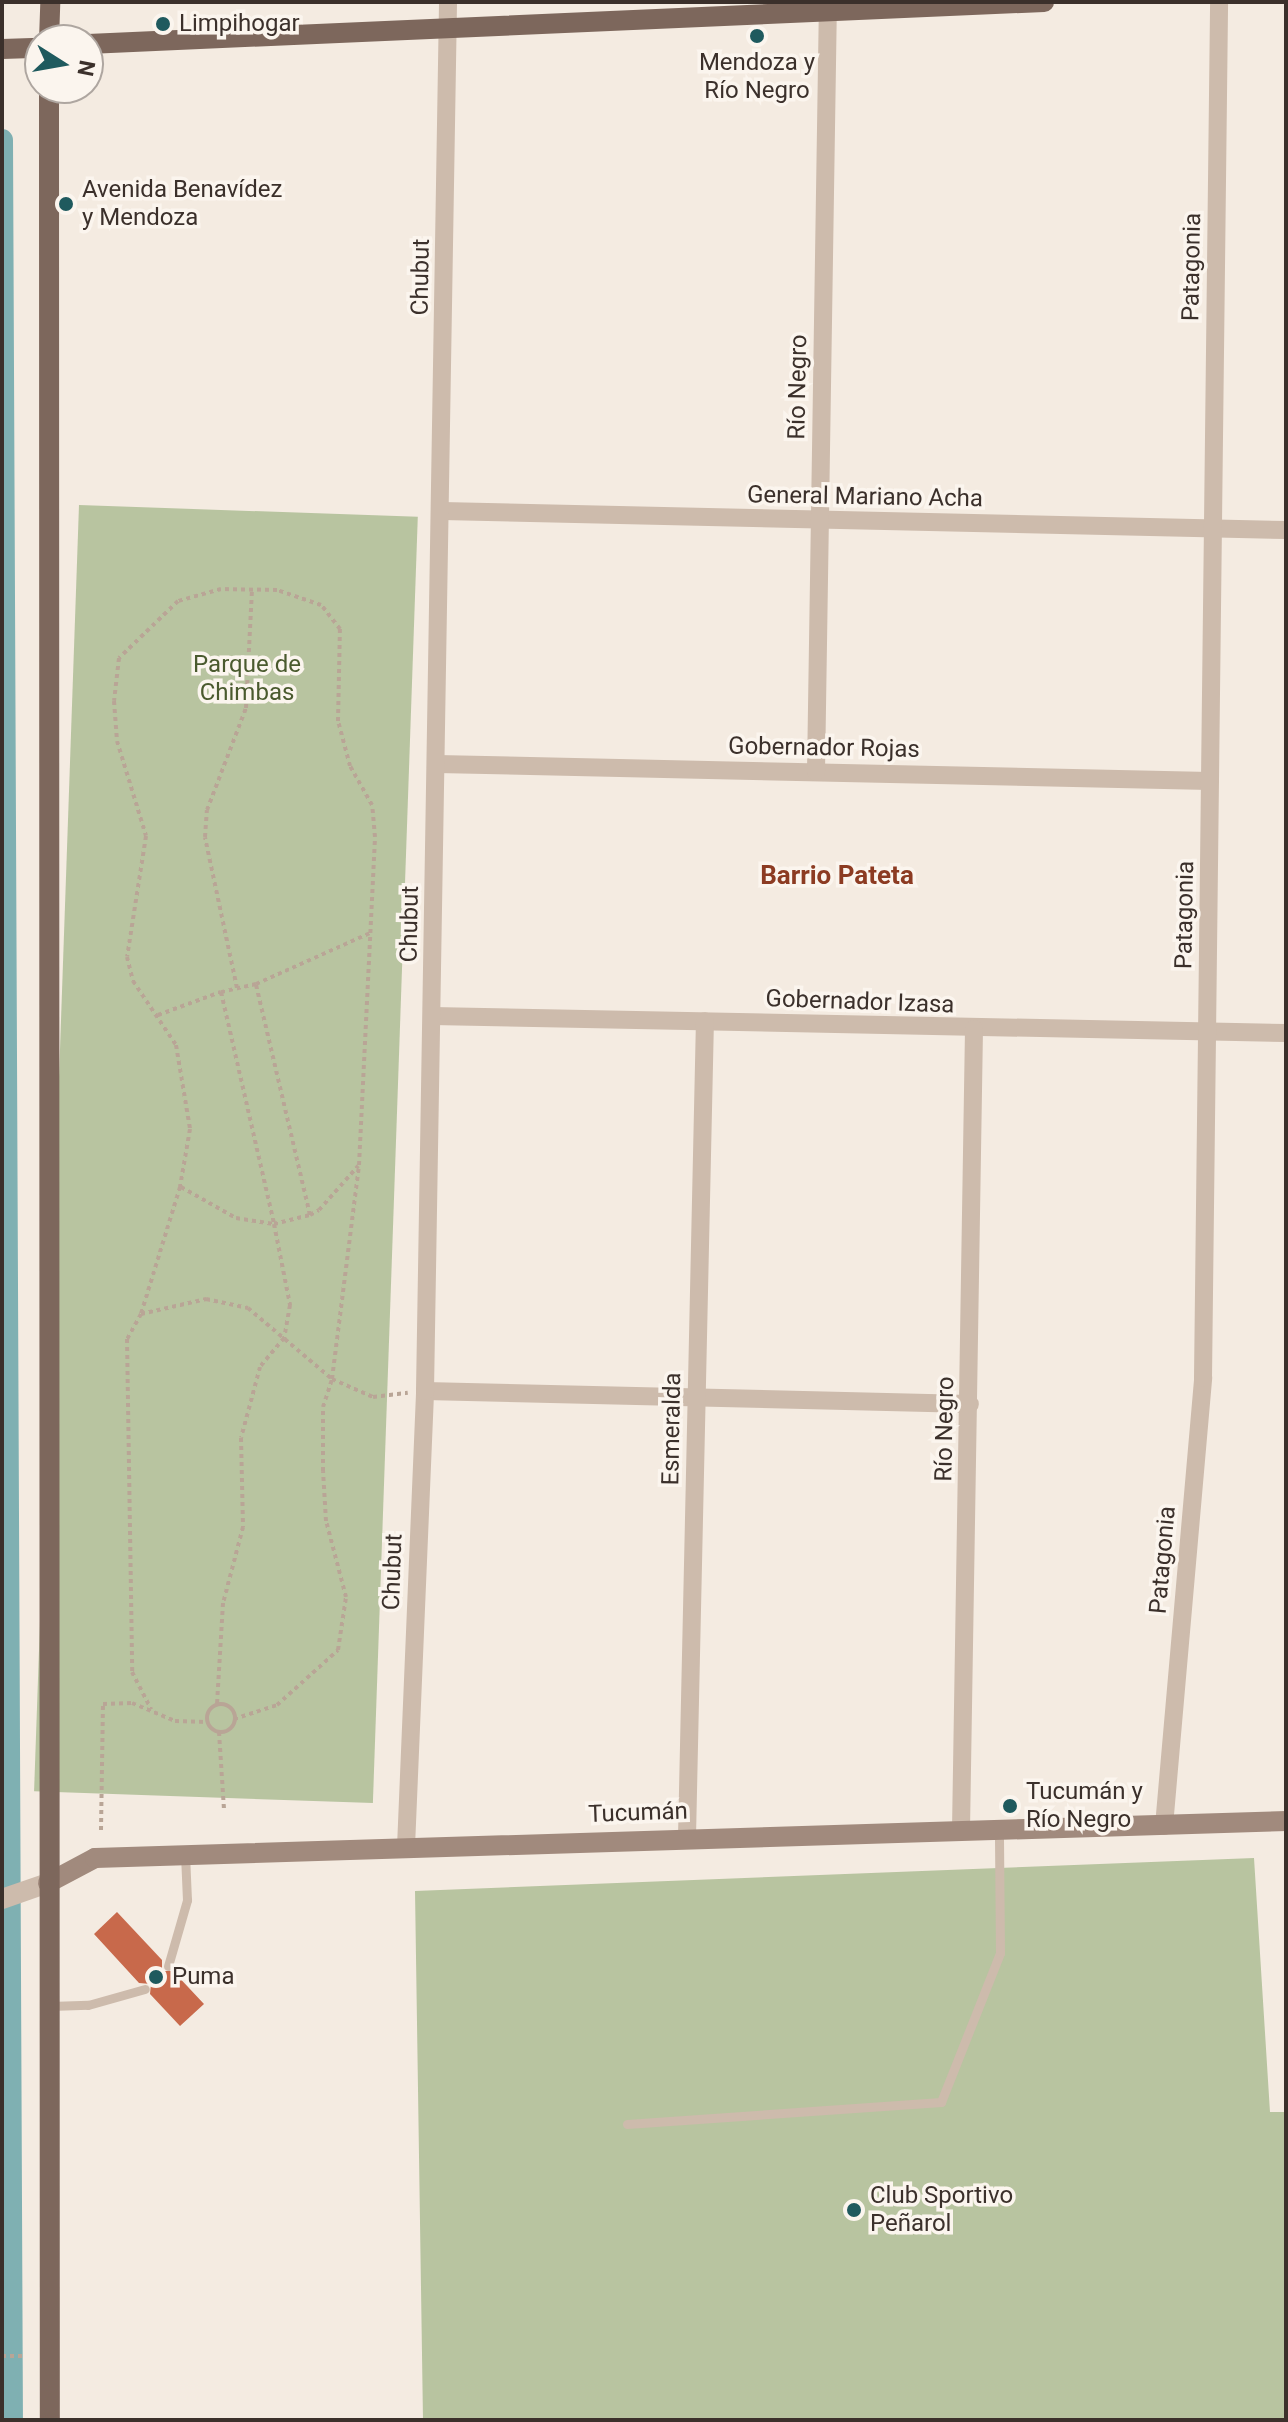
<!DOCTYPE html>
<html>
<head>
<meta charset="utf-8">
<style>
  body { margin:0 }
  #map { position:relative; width:1288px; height:2422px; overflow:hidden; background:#f4ebe1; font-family:Roboto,sans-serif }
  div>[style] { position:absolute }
  .green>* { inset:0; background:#b8c4a0; transform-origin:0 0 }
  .canal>* { height:22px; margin:-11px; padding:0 11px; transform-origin:11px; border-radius:11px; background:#7fb0b2 }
  .building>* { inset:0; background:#c8694b }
  .path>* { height:4px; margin-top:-2px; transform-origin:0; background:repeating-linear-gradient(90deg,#b9a596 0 4px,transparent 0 8px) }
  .path>.ring { margin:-2px; padding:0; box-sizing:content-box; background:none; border:4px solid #b9a596; border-radius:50% }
  .service>* { height:9px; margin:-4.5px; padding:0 4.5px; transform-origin:4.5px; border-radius:4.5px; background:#cdbbac }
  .minor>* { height:18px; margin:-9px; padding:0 9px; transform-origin:9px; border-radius:9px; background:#cdbbac }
  .tertiary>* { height:20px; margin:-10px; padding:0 10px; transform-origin:10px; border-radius:10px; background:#cdbbac }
  .secondary>* { height:20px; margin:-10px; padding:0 10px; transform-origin:10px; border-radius:10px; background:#a18a7d }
  .primary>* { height:20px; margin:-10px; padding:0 10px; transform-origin:10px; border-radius:10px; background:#7d675c }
  .dots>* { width:22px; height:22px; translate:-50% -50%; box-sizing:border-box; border:4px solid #fbf5ee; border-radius:50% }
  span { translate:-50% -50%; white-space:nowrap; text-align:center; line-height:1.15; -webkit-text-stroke:7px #fbf5ee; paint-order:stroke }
  .poi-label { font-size:24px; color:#3b302b }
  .left { translate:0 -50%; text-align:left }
  .street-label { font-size:24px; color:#3b302b }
  .park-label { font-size:24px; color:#4a5a2e }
  .neighbourhood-label { font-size:26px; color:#8c3b22; font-weight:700 }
  .frame { position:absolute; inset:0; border:4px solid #3b302b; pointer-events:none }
  .north { position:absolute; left:24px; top:24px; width:80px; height:80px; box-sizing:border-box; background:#fbf5ee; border:2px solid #aea6a0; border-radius:50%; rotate:101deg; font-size:22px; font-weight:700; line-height:32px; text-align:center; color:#3b302b }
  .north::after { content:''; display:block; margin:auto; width:28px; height:36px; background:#1f5a5e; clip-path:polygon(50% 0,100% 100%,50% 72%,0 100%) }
</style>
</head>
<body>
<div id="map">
  <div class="green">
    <i style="left:79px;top:505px;width:339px;height:1287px;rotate:2deg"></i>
    <i style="clip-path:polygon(1254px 1858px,1270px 2112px,1286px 2112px,1286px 2420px,423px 2420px,415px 1891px)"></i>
  </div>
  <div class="canal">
    <i style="left:2px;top:140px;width:2280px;rotate:89.75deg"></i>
  </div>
  <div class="building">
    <i style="clip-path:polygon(117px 1912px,162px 1960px,162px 1971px,173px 1971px,204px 2004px,180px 2026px,150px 1994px,151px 1984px,139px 1983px,94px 1934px)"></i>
  </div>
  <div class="path">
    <i style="left:256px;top:984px;width:125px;rotate:-24.1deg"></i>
    <i style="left:237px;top:988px;width:154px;rotate:-102deg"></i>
    <i style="left:205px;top:837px;width:27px;rotate:-86deg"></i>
    <i style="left:207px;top:810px;width:109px;rotate:-69.1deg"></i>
    <i style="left:246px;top:708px;width:119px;rotate:-87.1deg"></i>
    <i style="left:158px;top:1015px;width:67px;rotate:-20.1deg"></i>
    <i style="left:181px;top:1187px;width:63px;rotate:29.4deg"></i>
    <i style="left:236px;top:1218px;width:38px;rotate:9deg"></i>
    <i style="left:274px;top:1224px;width:83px;rotate:78.8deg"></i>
    <i style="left:290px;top:1305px;width:34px;rotate:100deg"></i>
    <i style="left:284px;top:1338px;width:38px;rotate:130deg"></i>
    <i style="left:260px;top:1367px;width:73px;rotate:105deg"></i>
    <i style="left:241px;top:1438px;width:89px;rotate:88.7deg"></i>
    <i style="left:243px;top:1527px;width:79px;rotate:104.7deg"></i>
    <i style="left:223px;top:1603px;width:102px;rotate:93.4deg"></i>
    <i style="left:310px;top:1215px;width:237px;rotate:-103.2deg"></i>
    <i style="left:256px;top:984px;width:36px;rotate:167deg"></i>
    <i style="left:221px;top:992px;width:238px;rotate:77.1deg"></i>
    <i style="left:274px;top:1224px;width:37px;rotate:-14deg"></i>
    <i style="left:310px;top:1215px;width:10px;rotate:-29deg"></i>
    <i style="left:319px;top:1210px;width:59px;rotate:-48.4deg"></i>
    <i style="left:141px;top:1314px;width:67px;rotate:-13deg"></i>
    <i style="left:206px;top:1299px;width:43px;rotate:12.1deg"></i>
    <i style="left:248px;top:1308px;width:110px;rotate:40.2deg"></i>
    <i style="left:332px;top:1379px;width:216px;rotate:-82.8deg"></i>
    <i style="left:359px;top:1165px;width:328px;rotate:-87.2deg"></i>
    <i style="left:375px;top:837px;width:32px;rotate:-95deg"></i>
    <i style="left:372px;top:805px;width:45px;rotate:-119.4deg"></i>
    <i style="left:350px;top:766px;width:47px;rotate:-104.9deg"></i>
    <i style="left:338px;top:721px;width:92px;rotate:-88.8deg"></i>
    <i style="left:340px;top:629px;width:31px;rotate:-128deg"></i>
    <i style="left:321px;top:605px;width:46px;rotate:-161.2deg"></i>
    <i style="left:277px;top:590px;width:56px;rotate:-179deg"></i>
    <i style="left:221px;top:589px;width:45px;rotate:164.4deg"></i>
    <i style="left:178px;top:601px;width:82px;rotate:136deg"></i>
    <i style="left:119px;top:658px;width:43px;rotate:96.6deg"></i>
    <i style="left:114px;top:701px;width:40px;rotate:85.7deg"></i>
    <i style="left:117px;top:741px;width:99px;rotate:73deg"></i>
    <i style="left:146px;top:836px;width:122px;rotate:98.9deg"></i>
    <i style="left:127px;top:957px;width:25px;rotate:76deg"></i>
    <i style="left:133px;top:981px;width:77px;rotate:56.1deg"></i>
    <i style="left:176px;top:1045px;width:85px;rotate:80.5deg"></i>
    <i style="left:190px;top:1129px;width:59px;rotate:99.8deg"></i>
    <i style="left:180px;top:1187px;width:133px;rotate:107.1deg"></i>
    <i style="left:141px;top:1314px;width:29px;rotate:119deg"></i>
    <i style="left:127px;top:1339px;width:333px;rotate:89.1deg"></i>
    <i style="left:132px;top:1672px;width:42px;rotate:62.8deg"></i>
    <i class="ring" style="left:207px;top:1704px;width:24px;height:24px"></i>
    <i style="left:234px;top:1719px;width:45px;rotate:-18deg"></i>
    <i style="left:277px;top:1705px;width:82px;rotate:-42deg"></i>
    <i style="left:338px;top:1650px;width:54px;rotate:-81.4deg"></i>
    <i style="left:346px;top:1597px;width:79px;rotate:-104.7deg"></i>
    <i style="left:326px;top:1521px;width:50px;rotate:-93.4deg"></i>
    <i style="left:323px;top:1471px;width:64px;rotate:-90deg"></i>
    <i style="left:323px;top:1407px;width:29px;rotate:-72deg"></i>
    <i style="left:332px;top:1379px;width:45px;rotate:23.7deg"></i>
    <i style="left:373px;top:1397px;width:35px;rotate:-7deg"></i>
    <i style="left:219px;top:1732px;width:77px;rotate:86.3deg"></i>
    <i style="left:101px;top:1830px;width:126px;rotate:-89.1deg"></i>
    <i style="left:103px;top:1704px;width:29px;rotate:-2deg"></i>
    <i style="left:132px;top:1703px;width:47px;rotate:22.7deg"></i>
    <i style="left:175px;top:1721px;width:32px;rotate:2deg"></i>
    <i style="left:2px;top:2356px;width:23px"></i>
  </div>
  <div class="service">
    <i style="left:168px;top:1966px;width:69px;rotate:-73.9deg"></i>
    <i style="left:187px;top:1900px;width:45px;rotate:-92.5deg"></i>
    <i style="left:50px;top:2006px;width:38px;rotate:-2deg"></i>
    <i style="left:88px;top:2005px;width:59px;rotate:-15.7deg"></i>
    <i style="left:627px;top:2124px;width:315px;rotate:-4deg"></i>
    <i style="left:941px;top:2102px;width:160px;rotate:-68.4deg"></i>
    <i style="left:1000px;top:1953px;width:124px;rotate:-90.5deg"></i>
  </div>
  <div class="minor">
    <i style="left:442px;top:511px;width:844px;rotate:1.29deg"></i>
    <i style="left:437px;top:764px;width:773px;rotate:1.26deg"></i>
    <i style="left:816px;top:772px;width:770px;rotate:-89.11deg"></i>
    <i style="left:432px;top:1016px;width:854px;rotate:1.14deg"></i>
    <i style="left:425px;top:1391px;width:545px;rotate:1.37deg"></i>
    <i style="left:1164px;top:1826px;width:450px;rotate:-85deg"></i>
    <i style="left:1203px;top:1378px;width:1376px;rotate:-89.33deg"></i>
    <i style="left:961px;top:1830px;width:801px;rotate:-89.07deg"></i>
    <i style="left:687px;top:1837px;width:816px;rotate:-88.74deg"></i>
    <i style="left:406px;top:1847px;width:456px;rotate:-87.6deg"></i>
    <i style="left:425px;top:1391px;width:1389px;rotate:-89.05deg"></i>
  </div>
  <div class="tertiary">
    <i style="left:2px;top:1899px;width:49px;rotate:-19.2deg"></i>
  </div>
  <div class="secondary">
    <i style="left:48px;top:1883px;width:53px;rotate:-28deg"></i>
    <i style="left:95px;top:1858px;width:1192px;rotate:-1.78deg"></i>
  </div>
  <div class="primary">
    <i style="left:49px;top:40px;width:38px;rotate:-88deg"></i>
    <i style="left:88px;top:44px;width:957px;rotate:-2.52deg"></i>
    <i style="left:2px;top:49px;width:38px;rotate:-2deg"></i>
    <i style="left:49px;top:88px;width:2332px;rotate:89.98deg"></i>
  </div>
  <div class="dots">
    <i style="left:163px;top:24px;background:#1f5a5e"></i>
    <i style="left:757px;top:36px;background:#1f5a5e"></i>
    <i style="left:66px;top:204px;background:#1f5a5e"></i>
    <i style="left:1010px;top:1806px;background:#1f5a5e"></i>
    <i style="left:156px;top:1977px;background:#1f5a5e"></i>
    <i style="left:854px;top:2210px;background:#1f5a5e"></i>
  </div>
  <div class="poi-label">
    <span class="left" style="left:179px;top:24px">Limpihogar</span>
    <span style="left:757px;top:77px">Mendoza y<br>Río Negro</span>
    <span class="left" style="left:82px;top:204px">Avenida Benavídez<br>y Mendoza</span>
    <span class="left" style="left:1026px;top:1806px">Tucumán y<br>Río Negro</span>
    <span class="left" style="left:172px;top:1977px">Puma</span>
    <span class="left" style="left:870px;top:2210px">Club Sportivo<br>Peñarol</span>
  </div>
  <div class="street-label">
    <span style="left:1192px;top:267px;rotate:-89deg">Patagonia</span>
    <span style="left:421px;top:277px;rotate:-89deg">Chubut</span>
    <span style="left:798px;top:387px;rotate:-89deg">Río Negro</span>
    <span style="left:865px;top:497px;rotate:1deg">General Mariano Acha</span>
    <span style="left:824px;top:748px;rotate:1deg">Gobernador Rojas</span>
    <span style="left:1185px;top:915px;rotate:-89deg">Patagonia</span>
    <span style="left:410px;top:924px;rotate:-89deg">Chubut</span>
    <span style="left:860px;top:1002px;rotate:2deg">Gobernador Izasa</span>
    <span style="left:672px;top:1429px;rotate:-89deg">Esmeralda</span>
    <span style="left:945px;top:1429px;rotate:-89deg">Río Negro</span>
    <span style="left:1163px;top:1560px;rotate:-85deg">Patagonia</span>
    <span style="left:393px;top:1572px;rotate:-88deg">Chubut</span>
    <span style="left:638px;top:1813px;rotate:-2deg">Tucumán</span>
  </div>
  <div class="park-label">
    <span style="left:247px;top:679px">Parque de<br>Chimbas</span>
  </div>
  <div class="neighbourhood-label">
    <span style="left:837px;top:876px">Barrio Pateta</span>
  </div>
  <div class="frame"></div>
  <div class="north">N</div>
</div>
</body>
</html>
